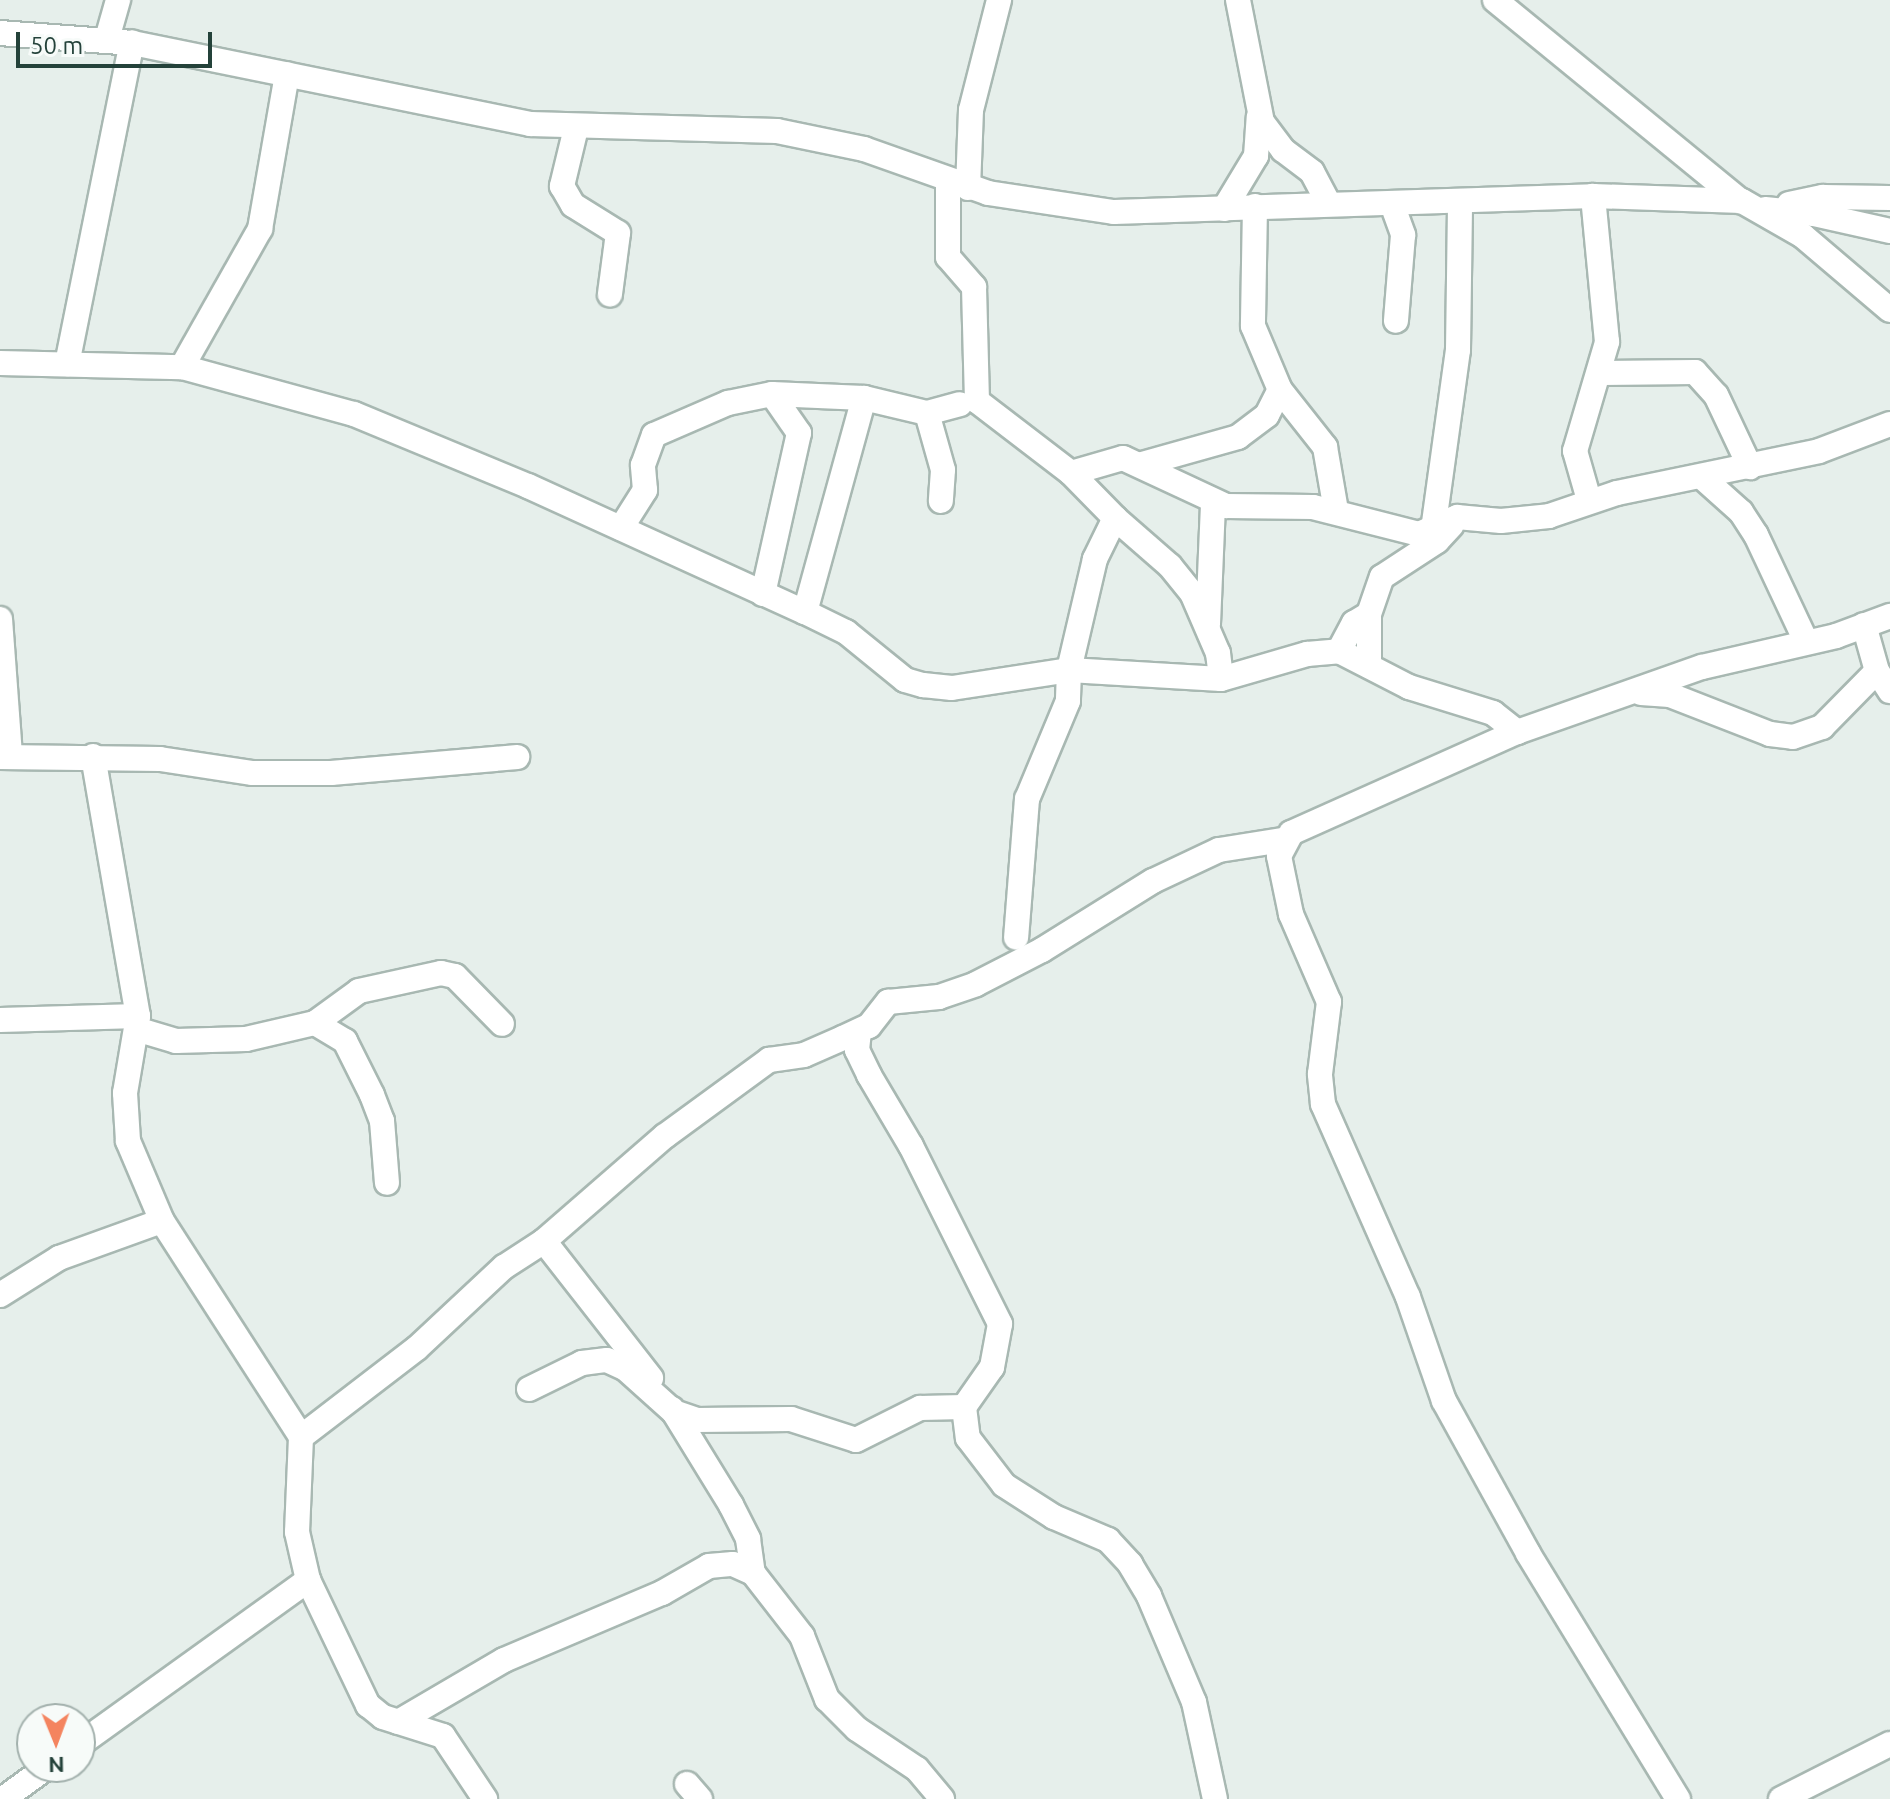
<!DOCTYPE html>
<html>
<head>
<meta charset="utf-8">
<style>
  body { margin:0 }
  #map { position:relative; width:1890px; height:1799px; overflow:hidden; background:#e6efeb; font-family:Ubuntu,sans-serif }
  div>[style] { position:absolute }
  .roads { filter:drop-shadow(2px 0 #a8b8b2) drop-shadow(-2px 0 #a8b8b2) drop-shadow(0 2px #a8b8b2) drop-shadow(0 -2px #a8b8b2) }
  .street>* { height:24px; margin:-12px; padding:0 12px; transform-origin:12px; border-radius:12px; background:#fff }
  span { translate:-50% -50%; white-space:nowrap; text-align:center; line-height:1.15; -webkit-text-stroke:8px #f7fbf9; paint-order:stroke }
  .north { position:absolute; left:16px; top:1703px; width:80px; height:80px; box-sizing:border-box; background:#f7fbf9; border:2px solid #a3b1ad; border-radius:50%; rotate:179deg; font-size:22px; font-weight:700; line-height:32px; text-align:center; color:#24423a }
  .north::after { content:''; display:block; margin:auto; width:28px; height:36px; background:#f4845f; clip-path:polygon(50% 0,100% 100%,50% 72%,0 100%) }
  .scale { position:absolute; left:16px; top:32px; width:196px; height:36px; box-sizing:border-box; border:4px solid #24423a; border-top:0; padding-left:10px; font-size:24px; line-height:28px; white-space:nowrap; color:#24423a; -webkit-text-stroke:6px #f7fbf9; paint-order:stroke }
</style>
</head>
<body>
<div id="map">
  <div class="roads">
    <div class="street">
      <i style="left:1238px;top:0;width:124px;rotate:78.9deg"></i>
      <i style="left:1262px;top:122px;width:35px;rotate:53deg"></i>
      <i style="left:1283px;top:150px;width:36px;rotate:37deg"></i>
      <i style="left:1312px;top:172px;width:36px;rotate:62deg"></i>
      <i style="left:1495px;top:0;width:318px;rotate:39.3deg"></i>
      <i style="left:0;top:33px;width:132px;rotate:4.3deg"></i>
      <i style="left:132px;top:43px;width:406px;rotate:11.5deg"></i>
      <i style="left:530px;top:124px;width:247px;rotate:1.6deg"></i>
      <i style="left:777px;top:131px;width:89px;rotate:11.7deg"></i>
      <i style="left:864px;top:149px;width:132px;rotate:19.5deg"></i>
      <i style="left:988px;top:193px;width:127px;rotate:8.6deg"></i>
      <i style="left:1114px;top:212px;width:479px;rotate:-1.9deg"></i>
      <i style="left:1593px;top:196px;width:149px;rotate:1.9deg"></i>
      <i style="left:1742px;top:201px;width:70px;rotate:29.8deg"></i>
      <i style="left:1803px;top:236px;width:114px;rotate:40.4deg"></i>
      <i style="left:107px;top:39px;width:41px;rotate:-74.2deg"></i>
      <i style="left:576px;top:128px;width:60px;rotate:103.6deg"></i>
      <i style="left:562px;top:186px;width:22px;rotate:60deg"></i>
      <i style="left:573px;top:205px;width:53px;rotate:31.9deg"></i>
      <i style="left:618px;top:233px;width:62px;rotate:97.5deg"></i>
      <i style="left:948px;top:181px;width:76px;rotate:90deg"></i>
      <i style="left:948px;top:257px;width:40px;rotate:49deg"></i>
      <i style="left:974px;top:287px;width:114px;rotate:88.5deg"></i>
      <i style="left:977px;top:401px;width:118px;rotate:37.5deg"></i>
      <i style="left:1071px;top:473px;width:63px;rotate:45.6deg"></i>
      <i style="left:1115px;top:518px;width:46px;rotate:116deg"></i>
      <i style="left:1095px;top:559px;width:114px;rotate:103.2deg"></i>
      <i style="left:1069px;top:670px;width:31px;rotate:92deg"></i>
      <i style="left:1068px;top:701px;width:106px;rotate:112.7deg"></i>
      <i style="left:1027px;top:799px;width:139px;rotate:94.5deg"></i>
      <i style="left:968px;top:188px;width:78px;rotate:-87.8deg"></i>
      <i style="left:971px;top:110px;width:114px;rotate:-75.7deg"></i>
      <i style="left:1392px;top:204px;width:33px;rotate:70deg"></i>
      <i style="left:1403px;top:235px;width:86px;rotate:94.7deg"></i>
      <i style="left:1789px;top:204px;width:35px;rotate:-12deg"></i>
      <i style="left:1823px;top:197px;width:67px;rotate:0.9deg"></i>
      <i style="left:1255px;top:206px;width:120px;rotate:91deg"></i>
      <i style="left:1253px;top:326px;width:69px;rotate:67.1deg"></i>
      <i style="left:1280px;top:390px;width:73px;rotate:51.7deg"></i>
      <i style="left:1325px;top:447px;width:65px;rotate:80.2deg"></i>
      <i style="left:1224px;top:209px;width:62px;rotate:-58.9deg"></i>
      <i style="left:1256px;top:156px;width:39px;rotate:-86deg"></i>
      <i style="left:1765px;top:209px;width:49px;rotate:5.8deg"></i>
      <i style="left:1814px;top:214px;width:78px;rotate:12.6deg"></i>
      <i style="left:0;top:363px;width:182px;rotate:1.3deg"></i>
      <i style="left:182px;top:367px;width:178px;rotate:15.3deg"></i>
      <i style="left:354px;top:414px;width:188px;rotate:22.5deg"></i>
      <i style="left:528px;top:486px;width:304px;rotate:24.5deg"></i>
      <i style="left:805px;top:612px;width:46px;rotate:26deg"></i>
      <i style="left:846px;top:632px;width:76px;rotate:39.1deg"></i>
      <i style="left:905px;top:680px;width:19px;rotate:16deg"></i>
      <i style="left:923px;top:685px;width:29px;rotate:6deg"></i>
      <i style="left:952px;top:688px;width:118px;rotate:-8.7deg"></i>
      <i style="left:1069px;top:670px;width:152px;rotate:3.4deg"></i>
      <i style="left:1221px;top:679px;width:90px;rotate:-16.2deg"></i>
      <i style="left:1307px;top:654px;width:32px;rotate:-5deg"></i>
      <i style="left:1339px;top:651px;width:79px;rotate:27.2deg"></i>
      <i style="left:1409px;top:687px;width:88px;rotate:17.2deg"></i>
      <i style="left:1493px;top:713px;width:31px;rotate:38deg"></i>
      <i style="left:67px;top:364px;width:328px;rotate:-78.6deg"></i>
      <i style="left:182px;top:367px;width:159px;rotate:-60.5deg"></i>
      <i style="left:260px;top:229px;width:157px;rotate:-80.1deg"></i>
      <i style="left:1602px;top:373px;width:93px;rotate:-0.6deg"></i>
      <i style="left:1695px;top:372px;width:31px;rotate:48deg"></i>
      <i style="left:1716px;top:395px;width:80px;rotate:64.7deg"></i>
      <i style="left:927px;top:413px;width:59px;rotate:74.3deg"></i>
      <i style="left:943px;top:470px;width:31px;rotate:94deg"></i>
      <i style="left:1142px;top:464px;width:100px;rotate:-15.7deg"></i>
      <i style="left:1238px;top:437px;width:36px;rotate:-37deg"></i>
      <i style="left:1267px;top:415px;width:28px;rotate:-63deg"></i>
      <i style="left:1071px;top:473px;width:54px;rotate:-16.1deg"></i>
      <i style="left:1123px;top:458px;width:114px;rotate:25deg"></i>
      <i style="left:1226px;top:506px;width:87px;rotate:0.7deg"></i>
      <i style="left:1313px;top:507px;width:109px;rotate:14.3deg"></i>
      <i style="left:1419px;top:534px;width:42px;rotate:-24.1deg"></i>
      <i style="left:1457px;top:517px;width:44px;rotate:5.2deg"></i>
      <i style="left:1501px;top:521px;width:48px;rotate:-5.9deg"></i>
      <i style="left:1549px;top:516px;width:72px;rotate:-18.7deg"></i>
      <i style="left:1617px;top:493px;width:206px;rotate:-11.7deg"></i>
      <i style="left:1819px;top:451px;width:76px;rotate:-20.8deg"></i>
      <i style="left:1703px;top:478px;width:51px;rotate:41.8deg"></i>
      <i style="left:1741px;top:512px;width:27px;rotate:57deg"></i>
      <i style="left:1756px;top:535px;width:115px;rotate:64.8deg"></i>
      <i style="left:1589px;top:500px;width:51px;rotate:-105.9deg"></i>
      <i style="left:1575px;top:451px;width:114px;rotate:-73.6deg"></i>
      <i style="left:1607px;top:342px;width:147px;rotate:-95.5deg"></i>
      <i style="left:1115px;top:518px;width:73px;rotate:41.1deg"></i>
      <i style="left:1170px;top:566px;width:35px;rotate:51deg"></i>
      <i style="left:1192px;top:593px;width:65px;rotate:66.6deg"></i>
      <i style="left:1218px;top:653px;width:26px;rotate:83deg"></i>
      <i style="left:621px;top:528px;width:45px;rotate:-57.7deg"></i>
      <i style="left:645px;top:490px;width:25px;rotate:-95deg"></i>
      <i style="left:643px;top:465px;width:32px;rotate:-70deg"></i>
      <i style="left:654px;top:435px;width:81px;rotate:-23.4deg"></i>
      <i style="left:728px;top:403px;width:45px;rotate:-11.6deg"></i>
      <i style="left:772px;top:394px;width:92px;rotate:2.5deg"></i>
      <i style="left:864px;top:398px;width:65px;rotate:13.4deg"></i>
      <i style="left:927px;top:413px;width:34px;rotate:-15deg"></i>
      <i style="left:1433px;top:530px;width:182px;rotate:-82.1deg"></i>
      <i style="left:1458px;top:350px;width:148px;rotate:-89.2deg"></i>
      <i style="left:763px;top:594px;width:165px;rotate:-77.4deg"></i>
      <i style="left:799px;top:433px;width:47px;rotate:-124.7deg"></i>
      <i style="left:805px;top:612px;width:222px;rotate:-74.6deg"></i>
      <i style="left:0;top:619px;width:137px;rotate:85.8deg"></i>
      <i style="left:1208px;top:624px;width:121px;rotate:-87.6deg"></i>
      <i style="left:1864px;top:625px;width:48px;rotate:74.2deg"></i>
      <i style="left:1877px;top:671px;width:24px;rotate:57deg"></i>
      <i style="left:1339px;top:651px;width:32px;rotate:-62deg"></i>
      <i style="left:1354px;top:623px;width:17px;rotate:-31deg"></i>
      <i style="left:1369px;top:665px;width:51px;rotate:-90deg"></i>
      <i style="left:1369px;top:614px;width:39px;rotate:-71deg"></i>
      <i style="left:1382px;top:577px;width:66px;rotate:-33.2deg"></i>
      <i style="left:1437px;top:541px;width:21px;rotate:-47deg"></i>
      <i style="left:1641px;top:693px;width:29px;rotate:4deg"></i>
      <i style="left:1670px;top:695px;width:107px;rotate:21.3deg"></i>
      <i style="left:1770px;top:734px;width:23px;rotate:7deg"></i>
      <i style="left:1793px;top:737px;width:31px;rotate:-19deg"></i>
      <i style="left:1822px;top:727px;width:78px;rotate:-45.5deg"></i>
      <i style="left:93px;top:756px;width:264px;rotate:80.2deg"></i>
      <i style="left:138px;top:1016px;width:78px;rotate:99.6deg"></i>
      <i style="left:125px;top:1093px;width:48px;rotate:86.4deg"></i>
      <i style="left:128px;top:1141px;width:87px;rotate:67deg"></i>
      <i style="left:162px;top:1221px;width:257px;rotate:57.2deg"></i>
      <i style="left:301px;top:1437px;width:95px;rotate:92.4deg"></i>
      <i style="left:297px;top:1532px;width:49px;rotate:77.1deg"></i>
      <i style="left:308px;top:1580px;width:139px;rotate:64.4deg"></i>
      <i style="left:368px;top:1705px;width:19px;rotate:39deg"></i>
      <i style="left:383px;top:1717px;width:63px;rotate:17.6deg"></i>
      <i style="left:443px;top:1736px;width:76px;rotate:56.3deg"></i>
      <i style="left:0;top:757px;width:160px;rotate:0.7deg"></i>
      <i style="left:160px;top:759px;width:94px;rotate:8.6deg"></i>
      <i style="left:253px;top:773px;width:78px"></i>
      <i style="left:331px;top:773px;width:187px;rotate:-4.9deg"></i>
      <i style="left:0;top:1020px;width:138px;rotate:-1.7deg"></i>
      <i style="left:315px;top:1023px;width:35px;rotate:31deg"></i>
      <i style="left:345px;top:1041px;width:60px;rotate:63.4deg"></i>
      <i style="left:372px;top:1095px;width:28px;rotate:69deg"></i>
      <i style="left:382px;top:1121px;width:62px;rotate:85.4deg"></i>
      <i style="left:136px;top:1029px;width:42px;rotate:16.7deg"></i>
      <i style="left:176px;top:1041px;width:70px;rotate:-1.6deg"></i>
      <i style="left:246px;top:1039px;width:71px;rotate:-13.1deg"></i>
      <i style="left:315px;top:1023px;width:54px;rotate:-36deg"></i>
      <i style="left:359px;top:991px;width:84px;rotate:-12.4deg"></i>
      <i style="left:441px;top:973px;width:14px;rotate:12deg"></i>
      <i style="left:455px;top:976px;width:67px;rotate:45.6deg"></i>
      <i style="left:859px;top:1031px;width:19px;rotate:96deg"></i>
      <i style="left:857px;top:1050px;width:28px;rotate:64deg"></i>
      <i style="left:869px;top:1075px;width:82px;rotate:59.4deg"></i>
      <i style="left:911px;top:1146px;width:199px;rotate:63.4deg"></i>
      <i style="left:1000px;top:1324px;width:44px;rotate:100.5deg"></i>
      <i style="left:992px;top:1367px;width:49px;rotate:125deg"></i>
      <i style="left:964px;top:1407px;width:31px;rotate:83deg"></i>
      <i style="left:968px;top:1438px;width:59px;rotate:52.5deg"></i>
      <i style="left:1004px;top:1485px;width:59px;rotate:32.6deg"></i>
      <i style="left:1054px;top:1517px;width:59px;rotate:23.1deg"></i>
      <i style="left:1108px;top:1540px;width:33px;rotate:47deg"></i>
      <i style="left:1130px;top:1564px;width:37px;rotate:59deg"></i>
      <i style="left:1149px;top:1596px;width:115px;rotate:67deg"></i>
      <i style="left:1194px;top:1702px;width:99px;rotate:77.8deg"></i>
      <i style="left:544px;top:1241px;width:174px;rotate:52deg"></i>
      <i style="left:0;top:1295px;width:70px;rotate:-32.1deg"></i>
      <i style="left:59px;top:1258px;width:109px;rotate:-19.8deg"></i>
      <i style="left:529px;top:1389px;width:59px;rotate:-26.1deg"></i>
      <i style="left:582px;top:1363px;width:25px;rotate:-7deg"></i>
      <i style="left:607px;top:1360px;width:21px;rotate:25deg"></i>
      <i style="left:626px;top:1369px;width:64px;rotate:41.9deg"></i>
      <i style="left:674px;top:1412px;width:24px;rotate:19deg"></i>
      <i style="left:697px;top:1420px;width:94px;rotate:-0.6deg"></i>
      <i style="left:791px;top:1419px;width:68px;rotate:17.9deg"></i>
      <i style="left:856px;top:1440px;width:72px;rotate:-26.6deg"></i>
      <i style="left:920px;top:1408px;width:44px;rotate:-1.3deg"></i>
      <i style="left:672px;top:1409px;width:113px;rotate:58.4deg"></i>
      <i style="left:731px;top:1505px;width:38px;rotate:63deg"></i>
      <i style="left:748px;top:1539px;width:34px;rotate:82deg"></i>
      <i style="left:301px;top:1437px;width:146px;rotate:-37.5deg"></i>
      <i style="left:417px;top:1348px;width:119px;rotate:-43deg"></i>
      <i style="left:504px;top:1267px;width:48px;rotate:-33deg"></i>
      <i style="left:544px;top:1241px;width:160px;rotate:-41deg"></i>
      <i style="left:665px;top:1136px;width:129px;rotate:-36.2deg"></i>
      <i style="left:769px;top:1060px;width:35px;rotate:-8deg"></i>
      <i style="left:804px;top:1055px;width:43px;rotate:-23.6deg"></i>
      <i style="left:843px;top:1038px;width:29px;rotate:-25deg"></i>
      <i style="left:869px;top:1026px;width:31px;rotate:-52deg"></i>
      <i style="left:888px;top:1002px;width:51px;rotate:-5.6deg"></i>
      <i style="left:939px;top:997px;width:39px;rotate:-19deg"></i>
      <i style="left:976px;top:984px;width:74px;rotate:-27.3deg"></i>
      <i style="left:1042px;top:950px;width:131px;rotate:-31.9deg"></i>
      <i style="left:1153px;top:881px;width:73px;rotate:-25.2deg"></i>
      <i style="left:1219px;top:850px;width:65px;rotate:-8.9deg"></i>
      <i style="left:398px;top:1722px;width:123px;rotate:-30.3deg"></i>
      <i style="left:504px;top:1660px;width:172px;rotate:-23deg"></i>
      <i style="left:662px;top:1593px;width:54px;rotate:-29.9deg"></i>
      <i style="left:709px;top:1566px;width:24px;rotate:-5deg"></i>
      <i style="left:733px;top:1564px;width:22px;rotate:24deg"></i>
      <i style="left:753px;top:1573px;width:80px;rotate:52.1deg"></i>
      <i style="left:802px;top:1636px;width:68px;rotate:68.4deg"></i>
      <i style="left:827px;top:1699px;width:42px;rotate:45deg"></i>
      <i style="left:857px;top:1729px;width:72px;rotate:33.7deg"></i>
      <i style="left:917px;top:1769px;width:39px;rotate:50deg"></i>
      <i style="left:80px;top:1744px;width:281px;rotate:-35.7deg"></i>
      <i style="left:687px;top:1784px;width:20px;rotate:49deg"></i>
      <i style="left:3px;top:1799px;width:54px;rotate:-36deg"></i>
      <i style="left:1678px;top:1799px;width:288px;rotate:-121.4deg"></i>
      <i style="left:1528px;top:1553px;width:174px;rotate:-118.9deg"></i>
      <i style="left:1444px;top:1401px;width:110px;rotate:-109.1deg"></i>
      <i style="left:1408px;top:1297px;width:211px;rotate:-113.8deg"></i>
      <i style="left:1323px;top:1104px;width:30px;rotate:-96deg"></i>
      <i style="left:1320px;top:1074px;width:73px;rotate:-82.9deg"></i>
      <i style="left:1329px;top:1002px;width:96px;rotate:-113.4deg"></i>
      <i style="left:1291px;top:914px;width:59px;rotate:-101.7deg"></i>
      <i style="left:1279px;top:856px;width:26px;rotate:-62deg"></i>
      <i style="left:1291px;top:833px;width:248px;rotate:-24.1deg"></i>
      <i style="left:1517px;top:732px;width:196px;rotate:-19.4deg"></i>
      <i style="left:1702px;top:667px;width:138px;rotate:-13deg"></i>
      <i style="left:1836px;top:636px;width:58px;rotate:-20.3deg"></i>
      <i style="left:1781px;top:1799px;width:122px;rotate:-26.8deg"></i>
    </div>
  </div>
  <div class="north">N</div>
  <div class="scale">50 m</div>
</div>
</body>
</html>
